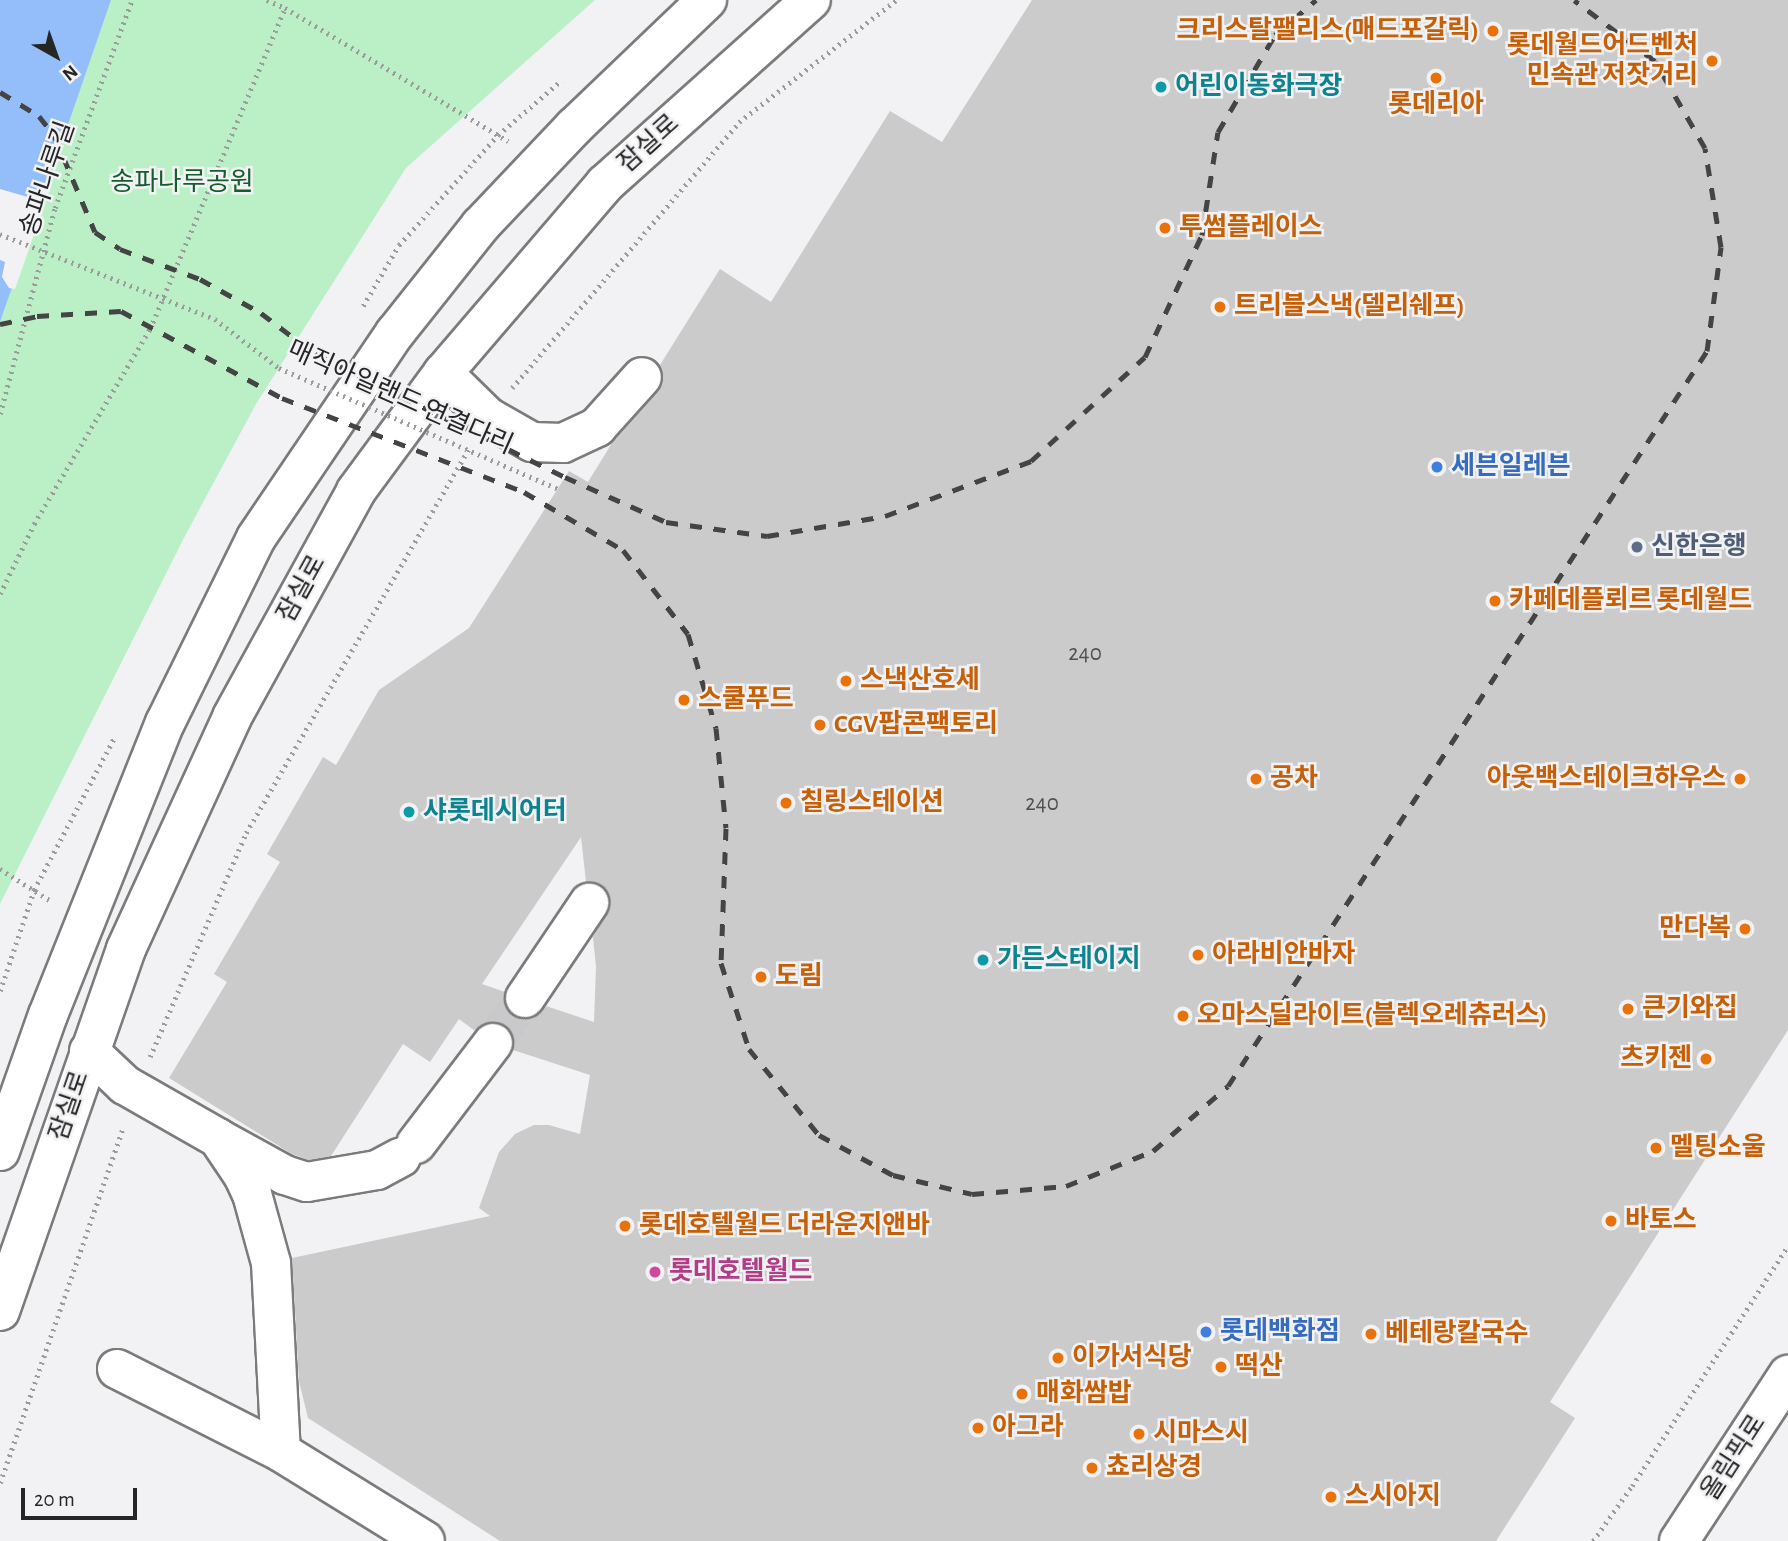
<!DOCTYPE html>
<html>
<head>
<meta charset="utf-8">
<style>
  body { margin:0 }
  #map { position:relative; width:1788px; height:1541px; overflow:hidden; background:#f2f2f4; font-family:"Alegreya Sans","Noto Sans KR",sans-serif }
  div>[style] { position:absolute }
  .green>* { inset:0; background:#bbf0c6 }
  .water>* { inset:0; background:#94bef9 }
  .pier>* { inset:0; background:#f2f2f4 }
  .building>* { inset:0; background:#cbcbcc }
  .minor-tunnel>* { height:38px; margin-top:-19px; transform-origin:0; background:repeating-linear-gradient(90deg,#c9c9cb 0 38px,transparent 0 57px) }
  .path>* { height:4.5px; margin-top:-2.25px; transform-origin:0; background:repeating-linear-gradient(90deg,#9b9b9c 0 2px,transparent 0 7px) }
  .roads { filter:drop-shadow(2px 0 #7b7b7c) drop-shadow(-2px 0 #7b7b7c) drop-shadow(0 2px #7b7b7c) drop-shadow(0 -2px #7b7b7c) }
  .minor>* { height:38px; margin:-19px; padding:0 19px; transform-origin:19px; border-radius:19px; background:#fff }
  .major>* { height:38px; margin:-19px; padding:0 19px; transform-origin:19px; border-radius:19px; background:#fff }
  .rail>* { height:5px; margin-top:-2.5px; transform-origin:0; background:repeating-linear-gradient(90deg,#444 0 12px,transparent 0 24px) }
  .path-bridge>* { height:4.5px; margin-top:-2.25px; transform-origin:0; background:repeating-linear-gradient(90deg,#9b9b9c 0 2px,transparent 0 7px) }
  .dots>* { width:19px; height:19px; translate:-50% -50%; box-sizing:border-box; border:4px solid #f2f2f4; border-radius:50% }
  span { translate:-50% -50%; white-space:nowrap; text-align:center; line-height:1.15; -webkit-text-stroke:5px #f2f2f4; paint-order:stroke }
  .number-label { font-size:23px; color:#4f4f50 }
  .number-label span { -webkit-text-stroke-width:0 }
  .food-label { font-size:26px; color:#c56008; font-weight:700 }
  .right { translate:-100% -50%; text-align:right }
  .left { translate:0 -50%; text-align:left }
  .culture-label { font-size:26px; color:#0d838f; font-weight:700 }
  .street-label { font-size:26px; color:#262626 }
  .park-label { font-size:26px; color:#165c2f }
  .shop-label { font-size:26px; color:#366cbe; font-weight:700 }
  .service-label { font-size:26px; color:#4e5e75; font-weight:700 }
  .hotel-label { font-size:26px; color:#b23c85; font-weight:700 }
  .north { position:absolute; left:21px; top:21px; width:70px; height:70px; -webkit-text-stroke:5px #f2f2f4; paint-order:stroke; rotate:140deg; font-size:19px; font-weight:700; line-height:28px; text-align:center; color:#262626 }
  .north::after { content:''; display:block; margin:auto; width:24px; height:32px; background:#262626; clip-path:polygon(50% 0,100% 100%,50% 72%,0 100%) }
  .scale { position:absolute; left:21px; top:1488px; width:116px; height:32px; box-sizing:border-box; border:4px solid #262626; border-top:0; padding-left:9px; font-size:21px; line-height:24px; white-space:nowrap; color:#262626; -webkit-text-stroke:5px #f2f2f4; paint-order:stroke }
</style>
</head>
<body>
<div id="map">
  <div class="green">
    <i style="clip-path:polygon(0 0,595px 0,406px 168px,256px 404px,186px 534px,0 904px)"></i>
  </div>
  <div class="water">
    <i style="clip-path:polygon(0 0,111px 0,0 322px)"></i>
  </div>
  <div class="pier">
    <i style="clip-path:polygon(51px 186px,15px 289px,9px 288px,2px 277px,5px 262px,0 260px,0 189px,31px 198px)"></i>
  </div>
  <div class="building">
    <i style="clip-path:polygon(evenodd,1032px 0,1788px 0,1788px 1030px,1550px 1402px,1575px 1418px,1496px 1541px,500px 1541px,308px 1418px,299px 1381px,292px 1258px,490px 1216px,479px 1208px,499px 1152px,515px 1134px,534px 1125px,549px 1125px,580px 1134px,590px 1075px,513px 1050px,513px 1035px,506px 1025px,495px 1021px,485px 1023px,475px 1031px,459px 1019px,430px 1062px,403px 1044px,331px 1156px,309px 1160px,292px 1154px,169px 1078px,227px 982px,214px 974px,280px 862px,267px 854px,323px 757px,336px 765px,379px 690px,469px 628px,569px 471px,588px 482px,612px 443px,659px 391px,663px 381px,660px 365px,720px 269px,771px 302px,890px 111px,942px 142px,1032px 0,581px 837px,586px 882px,602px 885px,608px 893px,611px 904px,593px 937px,596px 967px,594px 1022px,546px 1006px,534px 1018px,523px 1020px,513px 1016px,505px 1007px,505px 992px,482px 984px,581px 837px)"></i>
  </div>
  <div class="minor-tunnel">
    <i style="left:493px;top:1043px;width:55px;rotate:-54.6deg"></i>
  </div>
  <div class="path">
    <i style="left:267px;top:0;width:20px;rotate:24deg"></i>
    <i style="left:363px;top:306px;width:71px;rotate:-59.5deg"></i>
    <i style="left:399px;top:245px;width:148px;rotate:-48deg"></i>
    <i style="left:498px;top:135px;width:84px;rotate:-40.7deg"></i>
    <i style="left:512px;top:388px;width:350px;rotate:-49.5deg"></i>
    <i style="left:739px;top:122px;width:199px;rotate:-37.8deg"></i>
    <i style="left:0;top:414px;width:213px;rotate:-75.1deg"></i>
    <i style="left:55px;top:208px;width:222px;rotate:-69.7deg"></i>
    <i style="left:0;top:594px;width:78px;rotate:-64.1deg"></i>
    <i style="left:34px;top:524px;width:227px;rotate:-59.3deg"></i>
    <i style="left:150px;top:329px;width:348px;rotate:-67.2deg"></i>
    <i style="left:285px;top:8px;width:260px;rotate:30.8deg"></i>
    <i style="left:0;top:869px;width:60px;rotate:32.1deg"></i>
    <i style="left:0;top:991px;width:107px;rotate:-71.4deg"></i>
    <i style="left:34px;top:890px;width:172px;rotate:-62.2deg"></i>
    <i style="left:150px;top:1057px;width:244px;rotate:-66.8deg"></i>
    <i style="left:246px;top:833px;width:444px;rotate:-59.9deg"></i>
    <i style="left:0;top:1483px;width:377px;rotate:-70.9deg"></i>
    <i style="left:1593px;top:1541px;width:67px;rotate:-54.7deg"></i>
    <i style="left:1632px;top:1486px;width:286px;rotate:-57deg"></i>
  </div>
  <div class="roads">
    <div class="minor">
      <i style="left:443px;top:373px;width:63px;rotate:44.4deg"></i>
      <i style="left:488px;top:417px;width:51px;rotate:29.6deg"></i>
      <i style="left:532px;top:442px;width:31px;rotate:2deg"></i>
      <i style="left:563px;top:443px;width:38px;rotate:-25deg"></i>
      <i style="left:597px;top:427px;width:67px;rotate:-48deg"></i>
      <i style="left:525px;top:998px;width:115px;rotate:-56deg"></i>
      <i style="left:89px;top:1051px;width:50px;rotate:43.4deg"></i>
      <i style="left:125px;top:1085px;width:107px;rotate:29.7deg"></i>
      <i style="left:218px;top:1138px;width:45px;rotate:56deg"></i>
      <i style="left:243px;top:1175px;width:21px;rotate:65deg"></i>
      <i style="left:252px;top:1194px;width:72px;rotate:74.6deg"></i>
      <i style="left:271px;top:1263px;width:189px;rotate:87deg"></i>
      <i style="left:221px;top:1140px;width:73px;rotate:28.7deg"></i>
      <i style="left:285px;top:1175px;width:23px;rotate:18deg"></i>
      <i style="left:307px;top:1182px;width:71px;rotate:-9.7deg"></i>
      <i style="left:377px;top:1170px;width:27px;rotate:-28deg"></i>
      <i style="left:416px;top:1144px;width:127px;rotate:-52.7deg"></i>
      <i style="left:0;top:1151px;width:144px;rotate:-70.6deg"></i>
      <i style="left:48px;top:1015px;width:315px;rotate:-68.2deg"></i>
      <i style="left:165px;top:723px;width:206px;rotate:-63.8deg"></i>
      <i style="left:256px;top:538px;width:248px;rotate:-55.9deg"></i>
      <i style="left:395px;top:333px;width:137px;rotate:-51.5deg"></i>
      <i style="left:480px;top:226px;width:137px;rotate:-46.5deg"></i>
      <i style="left:574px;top:127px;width:184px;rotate:-43.7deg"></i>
      <i style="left:0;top:1311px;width:383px;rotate:-70.8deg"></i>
      <i style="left:126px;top:949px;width:255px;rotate:-65.4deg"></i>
      <i style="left:232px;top:717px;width:258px;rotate:-61.2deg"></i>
      <i style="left:356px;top:491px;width:147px;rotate:-53.6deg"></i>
      <i style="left:443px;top:373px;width:249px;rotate:-49.4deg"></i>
      <i style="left:605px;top:184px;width:276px;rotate:-41.8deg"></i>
      <i style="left:117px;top:1369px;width:184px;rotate:26.8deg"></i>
      <i style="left:281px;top:1452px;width:169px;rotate:31.7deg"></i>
    </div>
    <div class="major">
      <i style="left:1679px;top:1541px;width:199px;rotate:-56.7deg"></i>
    </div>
  </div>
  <div class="rail">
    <i style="left:0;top:92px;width:46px;rotate:31.6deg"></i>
    <i style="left:39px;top:116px;width:24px;rotate:52deg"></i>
    <i style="left:54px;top:135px;width:105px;rotate:67.1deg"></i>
    <i style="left:95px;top:232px;width:30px;rotate:34deg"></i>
    <i style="left:120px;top:249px;width:85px;rotate:20.6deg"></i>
    <i style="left:200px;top:279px;width:70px;rotate:29.1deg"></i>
    <i style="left:261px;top:313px;width:68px;rotate:37.2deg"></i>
    <i style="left:315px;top:354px;width:279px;rotate:26.2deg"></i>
    <i style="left:565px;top:477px;width:111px;rotate:24deg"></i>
    <i style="left:666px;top:522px;width:102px;rotate:7.9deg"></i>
    <i style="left:767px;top:536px;width:120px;rotate:-9.6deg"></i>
    <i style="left:885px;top:516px;width:156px;rotate:-20.6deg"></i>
    <i style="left:1031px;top:461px;width:154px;rotate:-42.4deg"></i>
    <i style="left:1145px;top:357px;width:135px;rotate:-65deg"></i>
    <i style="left:1202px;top:235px;width:104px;rotate:-81.2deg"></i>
    <i style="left:1218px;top:132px;width:113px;rotate:-59.6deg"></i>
    <i style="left:1275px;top:35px;width:54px;rotate:-40.5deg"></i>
    <i style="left:0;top:324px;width:38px;rotate:-12deg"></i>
    <i style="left:37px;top:316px;width:84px;rotate:-3.4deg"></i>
    <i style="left:121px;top:311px;width:183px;rotate:28.4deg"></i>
    <i style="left:282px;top:398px;width:260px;rotate:21.2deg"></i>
    <i style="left:524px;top:492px;width:115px;rotate:30.4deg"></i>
    <i style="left:623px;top:550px;width:106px;rotate:52.3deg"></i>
    <i style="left:688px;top:634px;width:98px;rotate:73.4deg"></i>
    <i style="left:716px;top:728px;width:100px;rotate:84.3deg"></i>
    <i style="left:726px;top:828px;width:135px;rotate:92.1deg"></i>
    <i style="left:721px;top:963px;width:90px;rotate:72deg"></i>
    <i style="left:749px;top:1049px;width:111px;rotate:50.9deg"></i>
    <i style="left:819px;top:1135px;width:84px;rotate:28.4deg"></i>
    <i style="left:893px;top:1175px;width:81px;rotate:13.5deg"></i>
    <i style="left:972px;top:1194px;width:94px;rotate:-4.9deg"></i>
    <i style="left:1066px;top:1186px;width:94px;rotate:-21.9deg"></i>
    <i style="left:1153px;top:1151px;width:99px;rotate:-40.9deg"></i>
    <i style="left:1228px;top:1086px;width:877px;rotate:-56.91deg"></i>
    <i style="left:1707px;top:351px;width:105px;rotate:-82.3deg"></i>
    <i style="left:1721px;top:247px;width:100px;rotate:-99.2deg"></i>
    <i style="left:1705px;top:148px;width:100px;rotate:-119.9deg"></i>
    <i style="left:1655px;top:61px;width:101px;rotate:-143deg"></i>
  </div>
  <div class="path-bridge">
    <i style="left:0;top:234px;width:231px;rotate:21.6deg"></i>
    <i style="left:215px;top:319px;width:81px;rotate:37.4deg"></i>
    <i style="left:279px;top:368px;width:304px;rotate:23.4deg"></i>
  </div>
  <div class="dots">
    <i style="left:1493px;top:31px;background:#e8710a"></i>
    <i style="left:1712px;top:61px;background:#e8710a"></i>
    <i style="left:1436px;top:78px;background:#e8710a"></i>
    <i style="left:1161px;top:87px;background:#0f9aa8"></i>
    <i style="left:1165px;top:228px;background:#e8710a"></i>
    <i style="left:1220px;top:307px;background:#e8710a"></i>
    <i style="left:1437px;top:467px;background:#3f7fe0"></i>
    <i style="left:1637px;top:547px;background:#5c6f8a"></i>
    <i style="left:1495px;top:601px;background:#e8710a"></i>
    <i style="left:846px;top:681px;background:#e8710a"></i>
    <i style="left:684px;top:700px;background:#e8710a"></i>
    <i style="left:820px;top:725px;background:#e8710a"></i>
    <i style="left:1256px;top:779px;background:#e8710a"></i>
    <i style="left:1740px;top:779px;background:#e8710a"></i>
    <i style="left:786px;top:803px;background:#e8710a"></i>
    <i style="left:409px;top:812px;background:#0f9aa8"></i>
    <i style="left:1745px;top:929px;background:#e8710a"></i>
    <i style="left:1198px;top:955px;background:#e8710a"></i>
    <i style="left:983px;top:960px;background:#0f9aa8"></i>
    <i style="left:761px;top:977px;background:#e8710a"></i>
    <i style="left:1628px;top:1009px;background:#e8710a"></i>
    <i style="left:1183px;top:1016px;background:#e8710a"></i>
    <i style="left:1706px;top:1059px;background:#e8710a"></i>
    <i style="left:1656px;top:1148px;background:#e8710a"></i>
    <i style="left:1611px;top:1221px;background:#e8710a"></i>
    <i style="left:625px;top:1226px;background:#e8710a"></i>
    <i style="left:655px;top:1272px;background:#d1479c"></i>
    <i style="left:1206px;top:1332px;background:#3f7fe0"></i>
    <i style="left:1371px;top:1334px;background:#e8710a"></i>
    <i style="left:1058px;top:1358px;background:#e8710a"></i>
    <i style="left:1221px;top:1367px;background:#e8710a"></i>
    <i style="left:1022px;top:1394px;background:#e8710a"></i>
    <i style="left:978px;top:1428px;background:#e8710a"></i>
    <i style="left:1139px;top:1434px;background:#e8710a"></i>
    <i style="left:1092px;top:1468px;background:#e8710a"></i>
    <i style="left:1331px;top:1497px;background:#e8710a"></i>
  </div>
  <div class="number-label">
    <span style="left:1085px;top:654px">240</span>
    <span style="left:1042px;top:804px">240</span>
  </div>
  <div class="food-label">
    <span class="right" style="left:1479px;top:31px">크리스탈팰리스(매드포갈릭)</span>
    <span class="right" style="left:1698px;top:61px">롯데월드어드벤처<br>민속관 저잣거리</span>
    <span style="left:1436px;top:105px">롯데리아</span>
    <span class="left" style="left:1179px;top:228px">투썸플레이스</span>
    <span class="left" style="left:1234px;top:307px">트리블스낵(델리쉐프)</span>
    <span class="left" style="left:1509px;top:601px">카페데플뢰르 롯데월드</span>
    <span class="left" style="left:860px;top:681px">스낵산호세</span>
    <span class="left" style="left:698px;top:700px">스쿨푸드</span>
    <span class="left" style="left:834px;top:725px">CGV팝콘팩토리</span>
    <span class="left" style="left:1270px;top:779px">공차</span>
    <span class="right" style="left:1726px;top:779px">아웃백스테이크하우스</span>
    <span class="left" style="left:800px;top:803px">칠링스테이션</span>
    <span class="right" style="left:1731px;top:929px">만다복</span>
    <span class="left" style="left:1212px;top:955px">아라비안바자</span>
    <span class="left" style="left:775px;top:977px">도림</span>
    <span class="left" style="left:1642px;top:1009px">큰기와집</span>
    <span class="left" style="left:1197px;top:1016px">오마스딜라이트(블렉오레츄러스)</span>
    <span class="right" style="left:1692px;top:1059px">츠키젠</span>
    <span class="left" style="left:1670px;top:1148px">멜팅소울</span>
    <span class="left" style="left:1625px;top:1221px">바토스</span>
    <span class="left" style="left:639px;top:1226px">롯데호텔월드 더라운지앤바</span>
    <span class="left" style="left:1385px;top:1334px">베테랑칼국수</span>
    <span class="left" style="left:1072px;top:1358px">이가서식당</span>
    <span class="left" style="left:1235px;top:1367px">떡산</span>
    <span class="left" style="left:1036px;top:1394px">매화쌈밥</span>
    <span class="left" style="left:992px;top:1428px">아그라</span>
    <span class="left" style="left:1153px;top:1434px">시마스시</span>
    <span class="left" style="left:1106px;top:1468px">쵸리상경</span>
    <span class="left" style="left:1345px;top:1497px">스시아지</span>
  </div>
  <div class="culture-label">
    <span class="left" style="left:1175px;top:87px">어린이동화극장</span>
    <span class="left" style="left:423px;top:812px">샤롯데시어터</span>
    <span class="left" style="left:997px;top:960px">가든스테이지</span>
  </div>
  <div class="street-label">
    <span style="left:649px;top:144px;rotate:-42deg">잠실로</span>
    <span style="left:48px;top:179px;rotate:-71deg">송파나루길</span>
    <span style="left:400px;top:398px;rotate:24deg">매직아일랜드 연결다리</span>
    <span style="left:302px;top:589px;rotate:-61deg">잠실로</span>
    <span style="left:70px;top:1106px;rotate:-71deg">잠실로</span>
    <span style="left:1734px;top:1458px;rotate:-57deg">올림픽로</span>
  </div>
  <div class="park-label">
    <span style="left:182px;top:183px">송파나루공원</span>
  </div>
  <div class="shop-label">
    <span class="left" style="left:1451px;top:467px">세븐일레븐</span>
    <span class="left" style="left:1220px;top:1332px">롯데백화점</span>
  </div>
  <div class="service-label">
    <span class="left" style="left:1651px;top:547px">신한은행</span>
  </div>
  <div class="hotel-label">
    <span class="left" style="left:669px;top:1272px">롯데호텔월드</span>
  </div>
  <div class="north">N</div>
  <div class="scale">20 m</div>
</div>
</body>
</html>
